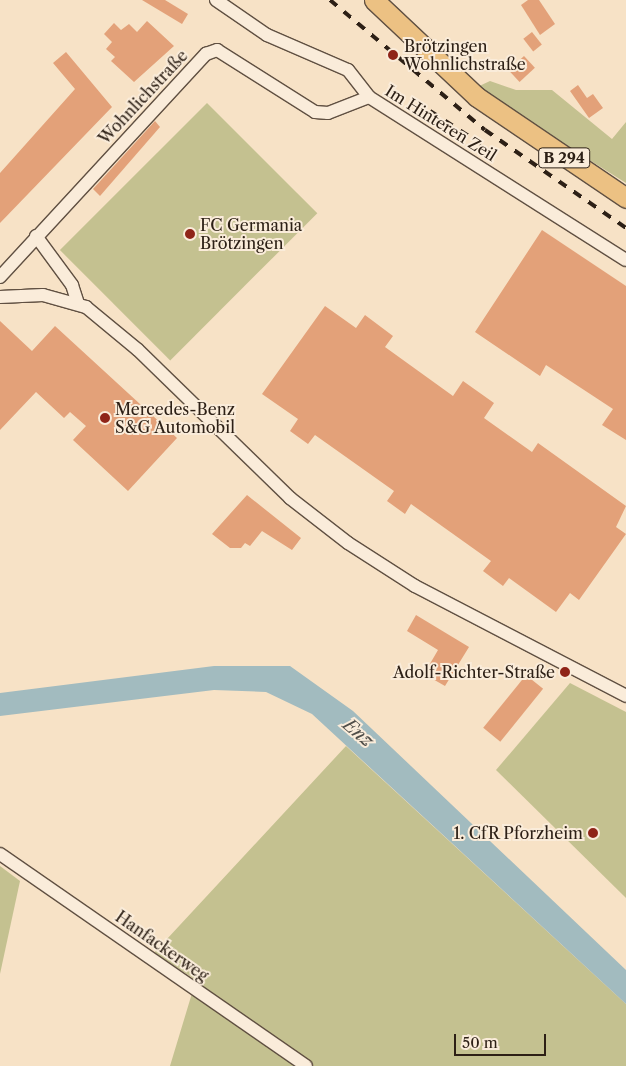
<!DOCTYPE html>
<html>
<head>
<meta charset="utf-8">
<style>
  body { margin:0 }
  #map { position:relative; width:626px; height:1066px; overflow:hidden; background:#f7e2c6; font-family:"Libre Caslon Text",serif }
  div>[style] { position:absolute }
  .green>* { inset:0; background:#c4c190; transform-origin:0 0 }
  .water>* { inset:0; background:#a2bbbf }
  .building>* { inset:0; background:#e3a179; transform-origin:0 0 }
  .roads { filter:drop-shadow(1px 0 #605042) drop-shadow(-1px 0 #605042) drop-shadow(0 1px #605042) drop-shadow(0 -1px #605042) }
  .minor>* { height:12px; margin:-6px; padding:0 6px; transform-origin:6px; border-radius:6px; background:#faecda }
  .primary>* { height:19px; margin:-9.5px; padding:0 9.5px; transform-origin:9.5px; border-radius:9.5px; background:#ecc183 }
  .rail>* { height:4px; margin-top:-2px; transform-origin:0; background:repeating-linear-gradient(90deg,#2d2016 0 9px,transparent 0 18px) }
  .dots>* { width:14px; height:14px; translate:-50% -50%; box-sizing:border-box; border:2px solid #faecda; border-radius:50% }
  span { translate:-50% -50%; white-space:nowrap; text-align:center; line-height:1.15; -webkit-text-stroke:4px #faecda; paint-order:stroke }
  .shield-label span { padding:1px 4px; background:#faecda; border:1px solid; border-radius:4px; -webkit-text-stroke-width:0 }
  .shield-label { font-size:15px; color:#2d2016; font-weight:700 }
  .poi-label { font-size:16px; color:#2d2016 }
  .left { translate:0 -50%; text-align:left }
  .right { translate:-100% -50%; text-align:right }
  .street-label { font-size:16px; color:#2d2016 }
  .water-label { font-size:18px; color:#504e49; font-style:italic }
  .scale { position:absolute; left:454px; top:1034px; width:92px; height:22px; box-sizing:border-box; border:2px solid #2d2016; border-top:0; padding-left:6px; font-size:15px; line-height:18px; white-space:nowrap; color:#2d2016; -webkit-text-stroke:4px #faecda; paint-order:stroke }
</style>
</head>
<body>
<div id="map">
  <div class="green">
    <i style="clip-path:polygon(490px 81px,516px 90px,552px 90px,612px 139px,626px 122px,626px 183px,475px 88px)"></i>
    <i style="left:207px;top:103px;width:156px;height:208px;rotate:45deg"></i>
    <i style="clip-path:polygon(570px 683px,626px 712px,626px 898px,496px 770px)"></i>
    <i style="clip-path:polygon(346px 746px,626px 1004px,626px 1066px,170px 1066px,196px 980px,154px 953px)"></i>
    <i style="clip-path:polygon(0 866px,20px 881px,0 974px)"></i>
  </div>
  <div class="water">
    <i style="clip-path:polygon(214px 666px,290px 666px,353px 711px,626px 970px,626px 1004px,312px 714px,266px 692px,214px 690px,0 716px,0 693px)"></i>
  </div>
  <div class="building">
    <i style="clip-path:polygon(142px 0,165px 0,188px 14px,182px 24px)"></i>
    <i style="clip-path:polygon(528px 0,539px 0,555px 24px,540px 35px,521px 5px)"></i>
    <i style="clip-path:polygon(147px 21px,174px 46px,134px 82px,111px 61px,115px 57px,106px 49px,112px 42px,104px 34px,114px 23px,121px 30px,129px 24px,137px 32px)"></i>
    <i style="left:532px;top:32px;width:16px;height:11px;rotate:52deg"></i>
    <i style="clip-path:polygon(66px 52px,112px 107px,0 223px,0 173px,75px 89px,53px 63px)"></i>
    <i style="left:524px;top:56px;width:16px;height:21px;rotate:47deg"></i>
    <i style="clip-path:polygon(578px 85px,587px 98px,593px 94px,603px 108px,589px 118px,570px 91px)"></i>
    <i style="clip-path:polygon(155px 121px,160px 127px,100px 196px,93px 189px)"></i>
    <i style="clip-path:polygon(542px 230px,626px 286px,626px 440px,602px 425px,613px 409px,546px 365px,540px 376px,475px 332px)"></i>
    <i style="clip-path:polygon(325px 306px,356px 328px,365px 315px,393px 336px,385px 347px,453px 396px,463px 381px,494px 403px,484px 418px,532px 452px,538px 443px,626px 506px,616px 527px,626px 534px,579px 600px,570px 593px,556px 612px,509px 578px,503px 586px,483px 571px,491px 561px,411px 504px,405px 514px,387px 501px,394px 491px,315px 435px,308px 444px,290px 431px,298px 419px,262px 394px)"></i>
    <i style="clip-path:polygon(0 321px,32px 351px,55px 326px,177px 438px,128px 491px,73px 440px,86px 426px,70px 412px,64px 418px,36px 392px,0 430px)"></i>
    <i style="clip-path:polygon(247px 495px,301px 538px,292px 550px,262px 531px,250px 546px,245px 543px,241px 548px,230px 548px,212px 534px)"></i>
    <i style="clip-path:polygon(416px 615px,469px 647px,445px 686px,424px 674px,438px 650px,407px 631px)"></i>
    <i style="left:526px;top:675px;width:22px;height:68px;rotate:39deg"></i>
  </div>
  <div class="roads">
    <div class="minor">
      <i style="left:216px;top:0;width:62px;rotate:34.5deg"></i>
      <i style="left:267px;top:35px;width:88px;rotate:23.4deg"></i>
      <i style="left:348px;top:70px;width:34px;rotate:52deg"></i>
      <i style="left:369px;top:97px;width:304px;rotate:32.4deg"></i>
      <i style="left:36px;top:236px;width:61px;rotate:53.7deg"></i>
      <i style="left:72px;top:285px;width:20px;rotate:72deg"></i>
      <i style="left:0;top:277px;width:304px;rotate:-47.3deg"></i>
      <i style="left:206px;top:54px;width:12px;rotate:-20deg"></i>
      <i style="left:217px;top:50px;width:116px;rotate:32.3deg"></i>
      <i style="left:315px;top:112px;width:13px;rotate:4deg"></i>
      <i style="left:328px;top:113px;width:44px;rotate:-21.3deg"></i>
      <i style="left:0;top:297px;width:43px;rotate:-2.7deg"></i>
      <i style="left:43px;top:295px;width:45px;rotate:15.6deg"></i>
      <i style="left:86px;top:307px;width:67px;rotate:39.6deg"></i>
      <i style="left:138px;top:350px;width:212px;rotate:44.2deg"></i>
      <i style="left:290px;top:498px;width:73px;rotate:37.8deg"></i>
      <i style="left:348px;top:543px;width:80px;rotate:32.7deg"></i>
      <i style="left:415px;top:586px;width:238px;rotate:27.5deg"></i>
      <i style="left:0;top:854px;width:372px;rotate:34.7deg"></i>
    </div>
    <div class="primary">
      <i style="left:374px;top:0;width:141px;rotate:43.3deg"></i>
      <i style="left:477px;top:97px;width:180px;rotate:34.1deg"></i>
    </div>
  </div>
  <div class="rail">
    <i style="left:330px;top:0;width:202px;rotate:40deg"></i>
    <i style="left:485px;top:130px;width:172px;rotate:34.8deg"></i>
    <i style="left:430px;top:111px;width:61px;rotate:32.9deg"></i>
  </div>
  <div class="dots">
    <i style="left:393px;top:55px;background:#8f2418"></i>
    <i style="left:190px;top:234px;background:#8f2418"></i>
    <i style="left:105px;top:418px;background:#8f2418"></i>
    <i style="left:565px;top:672px;background:#8f2418"></i>
    <i style="left:593px;top:833px;background:#8f2418"></i>
  </div>
  <div class="shield-label">
    <span style="left:564px;top:158px">B 294</span>
  </div>
  <div class="poi-label">
    <span class="left" style="left:404px;top:55px">Brötzingen<br>Wohnlichstraße</span>
    <span class="left" style="left:200px;top:234px">FC Germania<br>Brötzingen</span>
    <span class="left" style="left:115px;top:418px">Mercedes-Benz<br>S&amp;G Automobil</span>
    <span class="right" style="left:555px;top:672px">Adolf-Richter-Straße</span>
    <span class="right" style="left:583px;top:833px">1. CfR Pforzheim</span>
  </div>
  <div class="street-label">
    <span style="left:143px;top:97px;rotate:-47deg">Wohnlichstraße</span>
    <span style="left:441px;top:123px;rotate:32deg">Im Hinteren Zeil</span>
    <span style="left:162px;top:946px;rotate:35deg">Hanfackerweg</span>
  </div>
  <div class="water-label">
    <span style="left:358px;top:733px;rotate:40deg">Enz</span>
  </div>
  <div class="scale">50 m</div>
</div>
</body>
</html>
